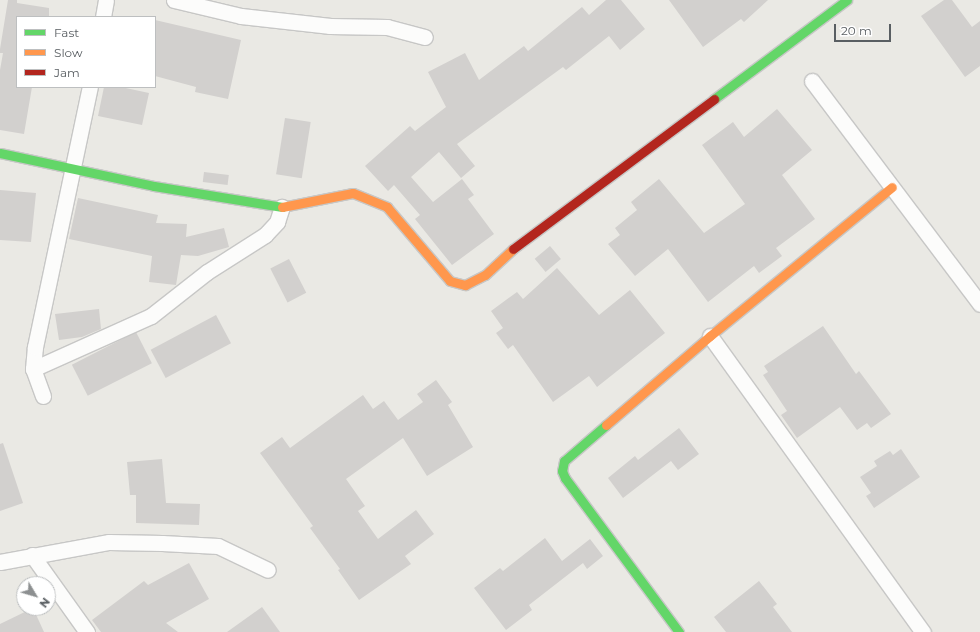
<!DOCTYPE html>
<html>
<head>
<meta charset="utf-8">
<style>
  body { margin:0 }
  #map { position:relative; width:980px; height:632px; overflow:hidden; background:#eae9e4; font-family:Montserrat,sans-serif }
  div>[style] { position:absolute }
  .building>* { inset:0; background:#d2d0ce; transform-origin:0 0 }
  .roads { filter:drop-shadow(1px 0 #c7c7c6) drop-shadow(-1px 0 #c7c7c6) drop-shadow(0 1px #c7c7c6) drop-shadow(0 -1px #c7c7c6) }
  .street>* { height:15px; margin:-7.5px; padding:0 7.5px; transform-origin:7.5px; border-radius:7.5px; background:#fcfcfb }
  .fast>* { height:9px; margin:-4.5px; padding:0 4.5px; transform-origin:4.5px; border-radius:4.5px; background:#63d668 }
  .slow>* { height:9px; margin:-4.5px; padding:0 4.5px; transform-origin:4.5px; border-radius:4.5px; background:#ff974d }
  .jam>* { height:9px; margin:-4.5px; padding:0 4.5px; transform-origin:4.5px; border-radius:4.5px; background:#b3261e }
  span { translate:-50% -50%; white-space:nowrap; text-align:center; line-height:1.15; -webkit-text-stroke:3.5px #fff; paint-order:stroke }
  .legend { position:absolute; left:16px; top:16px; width:140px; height:72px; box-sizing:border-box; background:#fff; border:1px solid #bdbfc0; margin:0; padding:5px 7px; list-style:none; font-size:12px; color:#595e62 }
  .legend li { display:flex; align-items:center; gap:8px; height:20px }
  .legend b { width:20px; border:1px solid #bdbfc0 }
  .north { position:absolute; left:16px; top:576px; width:40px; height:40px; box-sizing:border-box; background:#fff; border:1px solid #bdbfc0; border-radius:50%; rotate:128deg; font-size:11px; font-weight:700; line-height:16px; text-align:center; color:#595e62 }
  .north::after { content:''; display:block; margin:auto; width:14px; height:18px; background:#8c8f90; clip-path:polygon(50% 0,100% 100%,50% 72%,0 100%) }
  .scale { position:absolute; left:834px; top:24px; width:57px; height:18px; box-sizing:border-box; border:2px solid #595e62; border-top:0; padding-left:5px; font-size:12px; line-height:14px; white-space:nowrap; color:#595e62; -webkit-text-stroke:3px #fff; paint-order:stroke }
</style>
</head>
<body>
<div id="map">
  <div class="building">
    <i style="clip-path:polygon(8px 0,17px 0,17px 3px,49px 8px,49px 17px,17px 17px,17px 87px,32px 87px,24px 134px,0 130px,0 70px,3px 53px,0 53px,0 49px)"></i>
    <i style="clip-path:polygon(606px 0,621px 0,645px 29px,620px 50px,609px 36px,566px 70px,563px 67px,457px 144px,475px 166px,461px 178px,439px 152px,411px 177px,433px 202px,462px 179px,474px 195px,468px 199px,494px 234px,452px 265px,415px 219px,420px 215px,394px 185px,388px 191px,365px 166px,410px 126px,415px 131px,446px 107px,428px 72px,465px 53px,479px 80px,524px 46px,528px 51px,582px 7px,589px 15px)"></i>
    <i style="clip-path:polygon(669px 0,768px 0,744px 22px,741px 19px,703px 47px)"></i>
    <i style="clip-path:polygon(944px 0,952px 0,972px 27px,980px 21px,980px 66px,965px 77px,921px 16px)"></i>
    <i style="clip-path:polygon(155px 20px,241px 40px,228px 99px,195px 92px,196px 87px,155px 76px)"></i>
    <i style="clip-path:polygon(104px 87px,121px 87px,149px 93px,142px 125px,98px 116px)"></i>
    <i style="clip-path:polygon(777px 109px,812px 150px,782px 175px,815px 219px,776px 248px,782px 256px,759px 273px,754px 266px,708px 302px,668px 249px,635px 276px,608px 244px,620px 235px,615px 228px,637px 210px,631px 202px,659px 179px,704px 233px,745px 204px,702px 145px,733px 122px,744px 137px)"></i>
    <i style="left:285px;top:118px;width:26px;height:57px;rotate:9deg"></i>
    <i style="left:204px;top:172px;width:25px;height:10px;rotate:7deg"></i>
    <i style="clip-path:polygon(0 190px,36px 193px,31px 242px,0 240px)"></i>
    <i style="clip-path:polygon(78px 198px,158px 215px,156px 223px,187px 224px,186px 237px,224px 228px,229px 247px,198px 256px,181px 255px,176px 285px,149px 282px,152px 256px,69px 239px)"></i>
    <i style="left:550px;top:246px;width:17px;height:20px;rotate:50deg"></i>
    <i style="left:289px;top:259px;width:38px;height:21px;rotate:63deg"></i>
    <i style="clip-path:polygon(557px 268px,599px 315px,630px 290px,665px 333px,597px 387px,589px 376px,553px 402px,513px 345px,508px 349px,496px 333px,503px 328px,491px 311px,517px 292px,523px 299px)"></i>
    <i style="clip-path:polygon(99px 309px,101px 329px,82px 337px,59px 340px,55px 314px)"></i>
    <i style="left:216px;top:315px;width:32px;height:74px;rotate:62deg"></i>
    <i style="clip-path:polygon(823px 326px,856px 374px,859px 371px,891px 414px,871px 428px,867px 423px,857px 430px,840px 407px,797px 438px,781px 415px,787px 411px,763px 375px,768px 372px,764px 366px)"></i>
    <i style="left:136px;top:332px;width:35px;height:72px;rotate:63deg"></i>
    <i style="clip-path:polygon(436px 380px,452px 402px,448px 405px,473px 447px,427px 476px,403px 438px,346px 479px,365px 506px,358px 511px,378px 539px,416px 510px,434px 534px,405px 556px,411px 564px,359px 600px,338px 570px,340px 569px,310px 528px,313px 526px,260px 453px,282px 437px,290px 448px,363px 395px,373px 409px,384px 401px,398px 420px,423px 402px,417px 394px)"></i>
    <i style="clip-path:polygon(679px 428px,699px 454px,678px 470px,671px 461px,623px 498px,608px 478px,635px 456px,638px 460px)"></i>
    <i style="clip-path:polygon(3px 443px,23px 503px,0 511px,0 444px)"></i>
    <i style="clip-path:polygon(901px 449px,920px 477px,874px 508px,866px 496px,871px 493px,860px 477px,877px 466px,874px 461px,890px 451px,893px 455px)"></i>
    <i style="clip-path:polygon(162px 459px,166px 503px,200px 504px,199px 525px,136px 523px,136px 495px,130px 495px,127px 462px)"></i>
    <i style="clip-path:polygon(545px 538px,562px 561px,590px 539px,603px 556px,587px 569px,583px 563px,529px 605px,532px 610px,506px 630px,474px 588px,500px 568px,503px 571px)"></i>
    <i style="clip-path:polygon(189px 563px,209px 599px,166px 623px,178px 632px,101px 632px,92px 620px,144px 581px,148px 585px)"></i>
    <i style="clip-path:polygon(759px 581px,777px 604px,773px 607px,792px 632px,726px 632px,714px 617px)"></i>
    <i style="clip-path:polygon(262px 607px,280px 632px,227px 632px)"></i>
    <i style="clip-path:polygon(33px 608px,44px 632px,0 632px,0 624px)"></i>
  </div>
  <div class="roads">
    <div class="street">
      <i style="left:174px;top:0;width:69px;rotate:13.4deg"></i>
      <i style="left:241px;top:16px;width:90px;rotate:6.4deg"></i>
      <i style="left:330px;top:26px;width:57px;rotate:1deg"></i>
      <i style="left:387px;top:27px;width:39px;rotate:15deg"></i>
      <i style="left:103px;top:17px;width:17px;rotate:-80deg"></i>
      <i style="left:812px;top:81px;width:279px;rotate:53deg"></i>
      <i style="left:710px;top:336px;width:365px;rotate:54.3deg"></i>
      <i style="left:33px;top:369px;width:129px;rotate:-24.2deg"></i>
      <i style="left:151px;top:316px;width:71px;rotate:-38.2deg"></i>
      <i style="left:207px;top:272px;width:69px;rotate:-32.5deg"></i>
      <i style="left:265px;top:235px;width:18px;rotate:-47deg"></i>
      <i style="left:277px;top:222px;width:16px;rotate:-72deg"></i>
      <i style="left:43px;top:396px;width:29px;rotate:-110deg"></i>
      <i style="left:33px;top:369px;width:22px;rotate:-85deg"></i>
      <i style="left:35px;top:347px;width:266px;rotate:-78.1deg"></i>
      <i style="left:32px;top:555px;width:95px;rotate:54.5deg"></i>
      <i style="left:0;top:562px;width:111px;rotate:-10.4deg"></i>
      <i style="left:109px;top:542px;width:53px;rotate:1.1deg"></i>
      <i style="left:162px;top:543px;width:56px;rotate:3.1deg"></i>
      <i style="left:218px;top:546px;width:55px;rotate:25.6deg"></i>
    </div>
    <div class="fast">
      <i style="left:714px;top:99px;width:166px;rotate:-36.7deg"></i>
      <i style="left:0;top:153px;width:157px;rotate:12.1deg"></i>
      <i style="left:154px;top:186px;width:130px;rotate:9.3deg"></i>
      <i style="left:606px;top:425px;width:55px;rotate:139.4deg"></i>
      <i style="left:564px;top:461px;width:10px;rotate:101deg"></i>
      <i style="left:562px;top:471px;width:8px;rotate:67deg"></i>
      <i style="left:565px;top:478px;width:192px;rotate:53.5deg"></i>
    </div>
    <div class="slow">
      <i style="left:282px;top:207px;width:72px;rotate:-11.2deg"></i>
      <i style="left:353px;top:193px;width:37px;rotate:22deg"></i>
      <i style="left:387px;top:207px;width:97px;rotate:49.6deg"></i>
      <i style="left:450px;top:281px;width:16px;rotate:15deg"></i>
      <i style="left:465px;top:285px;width:22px;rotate:-27deg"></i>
      <i style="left:485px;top:275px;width:38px;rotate:-43deg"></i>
      <i style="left:606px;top:425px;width:137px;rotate:-40.6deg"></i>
      <i style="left:710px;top:336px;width:235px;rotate:-39.3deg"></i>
    </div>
    <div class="jam">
      <i style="left:513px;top:249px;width:251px;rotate:-36.7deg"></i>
    </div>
  </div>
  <ul class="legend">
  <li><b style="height:5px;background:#63d668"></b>Fast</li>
  <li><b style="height:5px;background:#ff974d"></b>Slow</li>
  <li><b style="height:5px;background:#b3261e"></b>Jam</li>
  </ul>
  <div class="north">N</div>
  <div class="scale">20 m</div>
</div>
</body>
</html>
